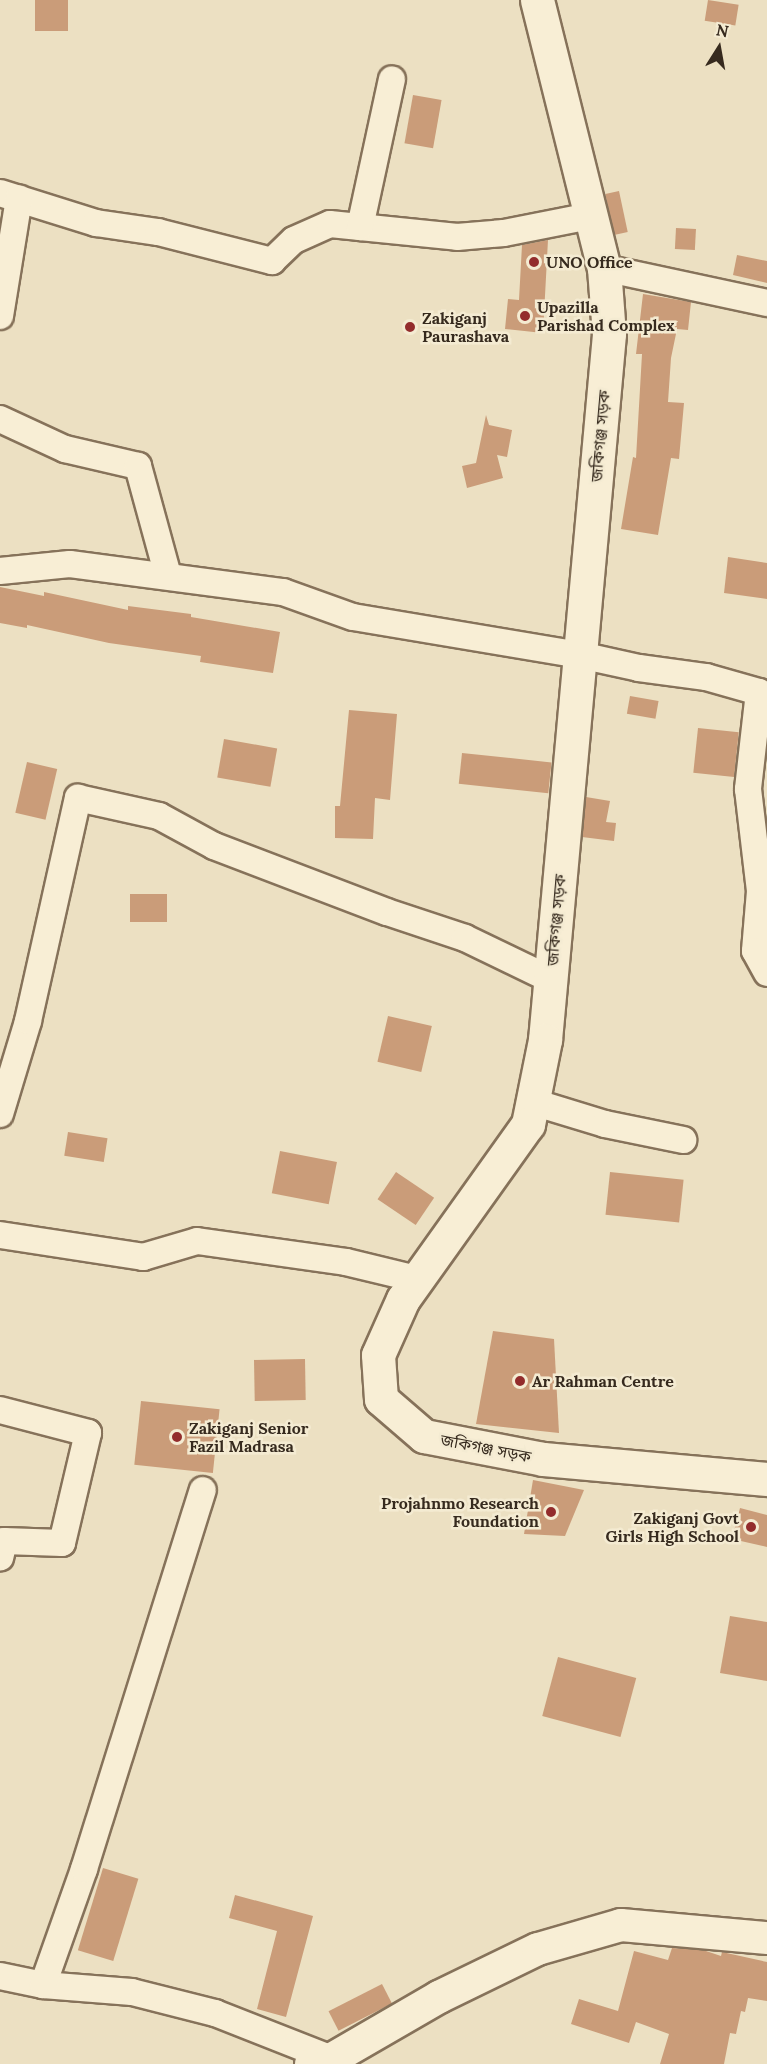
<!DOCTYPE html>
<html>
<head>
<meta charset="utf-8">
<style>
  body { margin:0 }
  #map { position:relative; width:767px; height:2064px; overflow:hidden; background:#ece0c2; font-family:Lora,"Noto Sans Bengali",serif }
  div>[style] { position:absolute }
  .building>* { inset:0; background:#ca9c79; transform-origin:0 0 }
  .roads { filter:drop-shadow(2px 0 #86725a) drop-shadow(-2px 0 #86725a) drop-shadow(0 2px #86725a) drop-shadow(0 -2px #86725a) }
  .minor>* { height:26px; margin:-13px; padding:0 13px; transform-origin:13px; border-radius:13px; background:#f8eed5 }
  .tertiary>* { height:32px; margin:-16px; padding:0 16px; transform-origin:16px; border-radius:16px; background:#f8eed5 }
  .secondary>* { height:33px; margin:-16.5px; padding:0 16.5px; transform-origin:16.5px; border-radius:16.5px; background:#f8eed5 }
  .dots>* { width:16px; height:16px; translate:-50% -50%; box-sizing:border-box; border:3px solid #f4ebd2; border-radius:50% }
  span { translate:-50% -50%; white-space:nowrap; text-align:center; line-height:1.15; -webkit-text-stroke:5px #f4ebd2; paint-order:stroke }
  .poi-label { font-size:16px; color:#362a1e; font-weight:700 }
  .left { translate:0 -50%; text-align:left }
  .right { translate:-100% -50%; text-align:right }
  .street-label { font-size:16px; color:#362a1e }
  .north { position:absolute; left:689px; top:18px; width:60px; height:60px; -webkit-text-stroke:4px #f4ebd2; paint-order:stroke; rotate:11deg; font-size:16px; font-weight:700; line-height:24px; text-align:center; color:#362a1e }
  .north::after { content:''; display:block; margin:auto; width:21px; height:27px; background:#362a1e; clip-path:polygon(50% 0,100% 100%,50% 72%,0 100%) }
</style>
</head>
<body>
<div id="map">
  <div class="building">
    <i style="left:35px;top:0;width:33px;height:31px"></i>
    <i style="left:708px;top:0;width:31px;height:21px;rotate:9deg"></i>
    <i style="left:413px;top:95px;width:29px;height:49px;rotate:10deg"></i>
    <i style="left:619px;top:191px;width:42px;height:14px;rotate:78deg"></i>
    <i style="left:676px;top:228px;width:20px;height:21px;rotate:3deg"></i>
    <i style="clip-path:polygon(548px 240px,543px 333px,505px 329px,508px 299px,519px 300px,522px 245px)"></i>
    <i style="clip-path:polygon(737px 255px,767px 261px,767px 283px,733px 275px)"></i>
    <i style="clip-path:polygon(643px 294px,691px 302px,688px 330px,677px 329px,671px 358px,668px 402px,684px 403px,679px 459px,671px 458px,658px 535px,621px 529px,633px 457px,636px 458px,642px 354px,636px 354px)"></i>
    <i style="clip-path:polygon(486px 415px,489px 425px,512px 430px,507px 457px,497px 455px,503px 478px,467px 488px,462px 466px,476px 463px)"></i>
    <i style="clip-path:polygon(728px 557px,767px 563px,767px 599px,724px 593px)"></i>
    <i style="clip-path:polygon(0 587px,44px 596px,44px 592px,128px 610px,128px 606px,191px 614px,191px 617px,280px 632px,273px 673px,200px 662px,201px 656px,109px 643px,27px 625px,27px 628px,0 623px)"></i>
    <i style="left:630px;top:696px;width:29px;height:18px;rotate:10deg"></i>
    <i style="clip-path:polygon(349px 710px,397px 714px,390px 800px,375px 798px,373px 839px,335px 838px,335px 806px,340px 806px)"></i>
    <i style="left:698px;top:728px;width:41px;height:45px;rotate:6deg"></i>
    <i style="left:224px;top:739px;width:54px;height:39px;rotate:10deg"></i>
    <i style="left:462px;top:753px;width:90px;height:31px;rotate:6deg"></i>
    <i style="left:27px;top:762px;width:31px;height:52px;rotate:13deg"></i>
    <i style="clip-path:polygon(586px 797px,610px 801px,606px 822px,616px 823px,614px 841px,582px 837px)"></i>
    <i style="left:130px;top:894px;width:37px;height:28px"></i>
    <i style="left:388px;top:1016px;width:45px;height:47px;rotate:13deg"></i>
    <i style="left:68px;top:1132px;width:40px;height:24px;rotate:9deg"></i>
    <i style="left:280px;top:1151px;width:58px;height:43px;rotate:11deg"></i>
    <i style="left:396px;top:1172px;width:46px;height:33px;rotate:34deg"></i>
    <i style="left:610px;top:1172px;width:74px;height:43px;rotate:6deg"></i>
    <i style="clip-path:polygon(493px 1331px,554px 1339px,559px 1433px,476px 1424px)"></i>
    <i style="left:305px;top:1359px;width:41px;height:51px;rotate:89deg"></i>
    <i style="left:141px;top:1401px;width:79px;height:64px;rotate:6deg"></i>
    <i style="clip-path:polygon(533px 1480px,584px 1490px,565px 1536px,524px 1534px)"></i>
    <i style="clip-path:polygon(740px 1508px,767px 1515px,767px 1547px,732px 1539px)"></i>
    <i style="clip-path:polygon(730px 1616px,767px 1622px,767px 1681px,720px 1673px)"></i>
    <i style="left:558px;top:1657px;width:81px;height:61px;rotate:15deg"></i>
    <i style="left:103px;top:1868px;width:37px;height:86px;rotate:17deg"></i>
    <i style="clip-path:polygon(235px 1895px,313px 1916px,286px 2017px,257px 2009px,277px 1931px,229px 1918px)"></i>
    <i style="clip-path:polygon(672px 1948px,703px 1950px,721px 1956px,722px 1952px,767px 1962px,767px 2001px,748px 1998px,745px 2012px,741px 2011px,736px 2034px,730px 2033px,724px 2064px,660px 2064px,669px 2034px,636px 2022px,629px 2043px,571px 2024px,579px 1999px,618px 2011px,634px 1951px,668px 1960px)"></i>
    <i style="left:382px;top:1984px;width:22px;height:60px;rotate:63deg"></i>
  </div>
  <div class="roads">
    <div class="minor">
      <i style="left:0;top:193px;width:101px;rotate:17.4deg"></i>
      <i style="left:96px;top:223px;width:63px;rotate:8.3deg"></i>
      <i style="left:158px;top:232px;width:118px;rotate:14.3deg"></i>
      <i style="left:272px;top:261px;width:30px;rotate:-44deg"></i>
      <i style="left:294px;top:240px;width:39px;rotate:-24deg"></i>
      <i style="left:330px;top:224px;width:128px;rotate:5.8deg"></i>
      <i style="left:457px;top:237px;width:47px;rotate:-4.9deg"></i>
      <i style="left:504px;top:233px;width:89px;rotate:-11.1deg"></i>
      <i style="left:360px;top:227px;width:151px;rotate:-77.8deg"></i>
      <i style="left:604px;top:268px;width:167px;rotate:12.1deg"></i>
      <i style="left:0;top:316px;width:119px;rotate:-80.8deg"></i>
      <i style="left:0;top:419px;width:72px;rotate:24.8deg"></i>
      <i style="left:65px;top:449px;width:75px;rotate:13.1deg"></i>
      <i style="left:138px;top:466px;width:114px;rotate:74.7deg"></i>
      <i style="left:0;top:571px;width:70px;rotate:-5.7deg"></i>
      <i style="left:70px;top:564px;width:215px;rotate:7.5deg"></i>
      <i style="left:283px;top:592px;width:74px;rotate:19.7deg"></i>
      <i style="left:353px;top:617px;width:230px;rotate:9.5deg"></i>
      <i style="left:580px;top:655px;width:60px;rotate:12.4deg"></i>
      <i style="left:639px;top:668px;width:68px;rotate:7.7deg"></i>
      <i style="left:706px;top:677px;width:55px;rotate:15.8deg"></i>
      <i style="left:759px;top:692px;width:98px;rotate:96.5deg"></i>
      <i style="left:748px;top:789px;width:103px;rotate:83.3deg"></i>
      <i style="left:760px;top:891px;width:60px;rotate:94.8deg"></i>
      <i style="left:755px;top:951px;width:25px;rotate:61deg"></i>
      <i style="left:533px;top:1102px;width:75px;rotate:17deg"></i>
      <i style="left:605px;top:1124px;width:80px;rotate:11.6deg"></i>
      <i style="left:0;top:1114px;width:97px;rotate:-73.2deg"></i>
      <i style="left:28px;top:1021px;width:229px;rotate:-77.4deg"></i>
      <i style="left:78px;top:798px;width:83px;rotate:12.5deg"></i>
      <i style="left:159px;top:816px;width:63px;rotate:28.6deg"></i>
      <i style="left:214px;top:846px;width:185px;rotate:20.9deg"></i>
      <i style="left:387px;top:912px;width:82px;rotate:18.4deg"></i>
      <i style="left:465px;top:938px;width:94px;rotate:25.8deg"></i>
      <i style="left:0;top:1235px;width:145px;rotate:8.7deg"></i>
      <i style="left:143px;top:1257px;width:56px;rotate:-16.5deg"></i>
      <i style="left:197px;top:1241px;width:150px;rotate:8deg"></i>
      <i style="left:346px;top:1262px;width:73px;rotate:13.5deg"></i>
      <i style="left:0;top:1410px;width:91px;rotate:14.6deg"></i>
      <i style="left:88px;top:1433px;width:113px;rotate:103.3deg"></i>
      <i style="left:62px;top:1543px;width:58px;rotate:-178deg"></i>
      <i style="left:4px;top:1541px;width:17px;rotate:103deg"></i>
      <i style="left:0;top:1976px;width:44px;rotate:11.8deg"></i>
      <i style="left:43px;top:1985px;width:89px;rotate:4.5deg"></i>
      <i style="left:132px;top:1992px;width:86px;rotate:14.2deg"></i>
      <i style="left:215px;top:2013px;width:126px;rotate:21.5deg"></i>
      <i style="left:43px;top:1985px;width:123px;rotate:-70.5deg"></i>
      <i style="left:84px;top:1869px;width:397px;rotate:-72.6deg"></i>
    </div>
    <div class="tertiary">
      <i style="left:311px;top:2064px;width:22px;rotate:-13deg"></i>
      <i style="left:332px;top:2059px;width:124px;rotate:-30.1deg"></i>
      <i style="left:439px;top:1997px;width:110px;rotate:-25.9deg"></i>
      <i style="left:538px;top:1949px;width:86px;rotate:-16.1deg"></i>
      <i style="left:621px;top:1925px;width:147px;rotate:5.1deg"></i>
    </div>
    <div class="secondary">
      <i style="left:537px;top:0;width:276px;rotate:76deg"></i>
      <i style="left:604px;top:268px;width:66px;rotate:85.7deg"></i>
      <i style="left:609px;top:334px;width:709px;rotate:95.18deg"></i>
      <i style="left:545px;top:1040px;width:86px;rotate:101.4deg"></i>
      <i style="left:528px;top:1124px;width:215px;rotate:125.5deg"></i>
      <i style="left:403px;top:1299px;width:61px;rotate:114.1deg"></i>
      <i style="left:378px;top:1355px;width:44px;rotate:86.1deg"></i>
      <i style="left:381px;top:1399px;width:57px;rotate:40.7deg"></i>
      <i style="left:424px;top:1436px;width:121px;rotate:10.9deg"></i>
      <i style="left:543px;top:1459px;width:225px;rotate:5.1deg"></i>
    </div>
  </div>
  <div class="dots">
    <i style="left:534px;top:262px;background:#932c2c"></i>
    <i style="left:525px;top:316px;background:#932c2c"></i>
    <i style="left:410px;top:327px;background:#932c2c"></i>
    <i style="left:520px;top:1381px;background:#932c2c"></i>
    <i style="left:177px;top:1437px;background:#932c2c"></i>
    <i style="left:551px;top:1512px;background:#932c2c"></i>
    <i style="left:751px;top:1527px;background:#932c2c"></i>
  </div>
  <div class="poi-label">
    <span class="left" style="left:546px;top:262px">UNO Office</span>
    <span class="left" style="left:537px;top:316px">Upazilla<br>Parishad Complex</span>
    <span class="left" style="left:422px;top:327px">Zakiganj<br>Paurashava</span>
    <span class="left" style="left:532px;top:1381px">Ar Rahman Centre</span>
    <span class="left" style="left:189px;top:1437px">Zakiganj Senior<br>Fazil Madrasa</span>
    <span class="right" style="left:539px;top:1512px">Projahnmo Research<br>Foundation</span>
    <span class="right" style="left:739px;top:1527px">Zakiganj Govt<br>Girls High School</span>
  </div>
  <div class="street-label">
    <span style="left:600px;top:436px;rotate:-85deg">জকিগঞ্জ সড়ক</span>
    <span style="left:556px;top:920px;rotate:-85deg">জকিগঞ্জ সড়ক</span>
    <span style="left:486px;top:1448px;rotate:11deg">জকিগঞ্জ সড়ক</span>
  </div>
  <div class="north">N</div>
</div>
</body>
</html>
